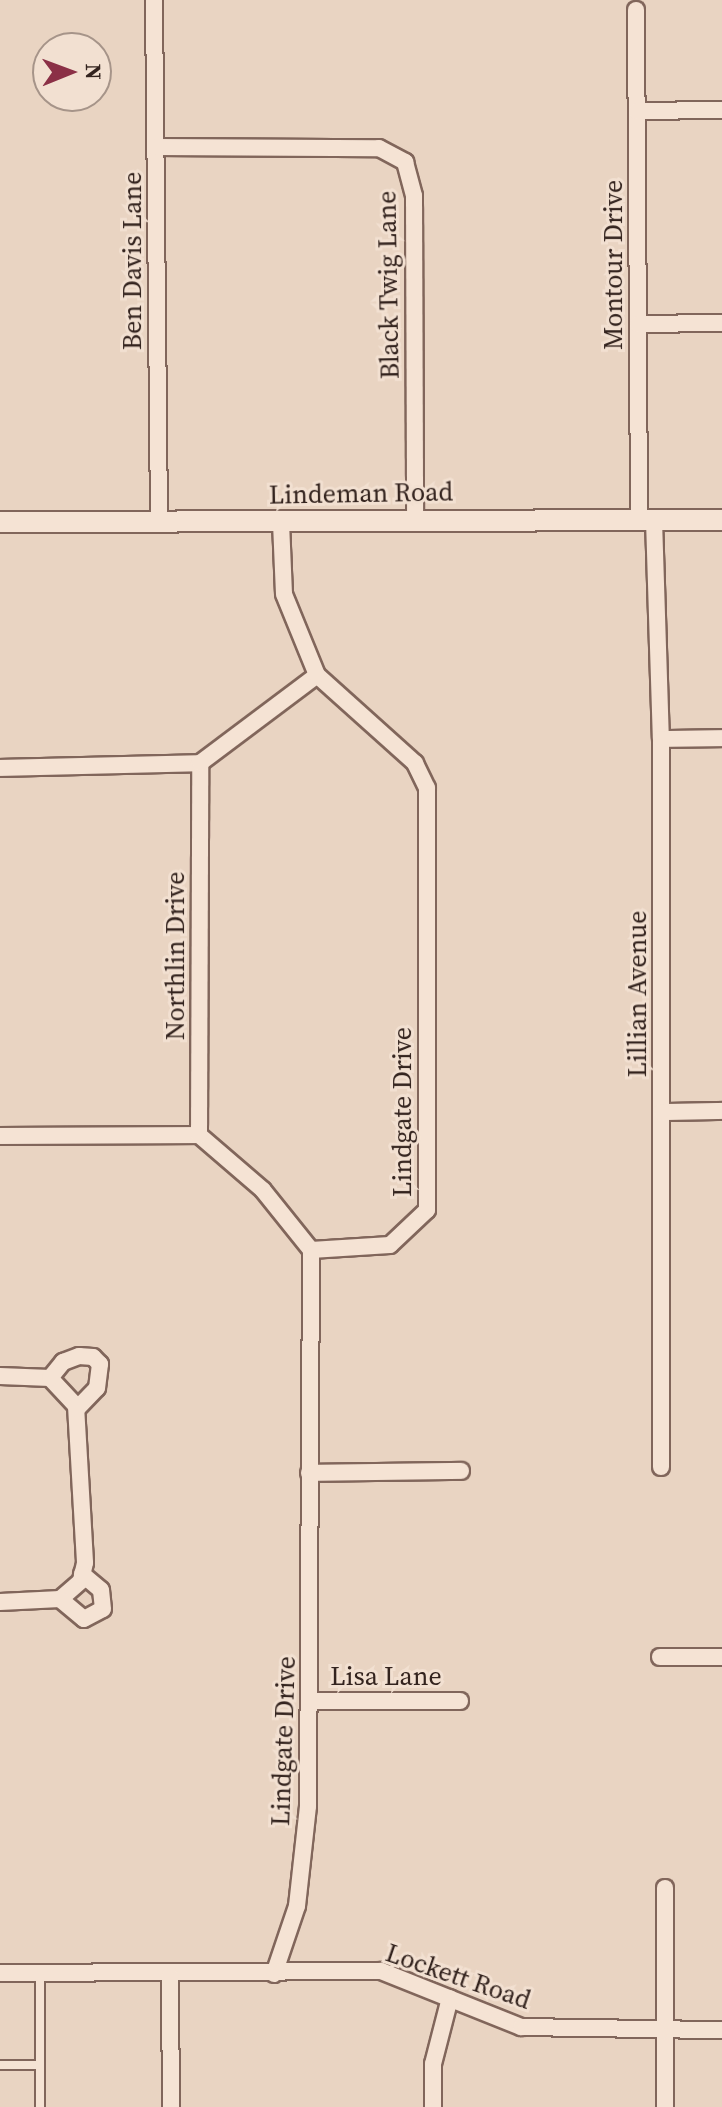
<!DOCTYPE html>
<html>
<head>
<meta charset="utf-8">
<style>
  body { margin:0 }
  #map { position:relative; width:722px; height:2107px; overflow:hidden; background:#e9d4c2; font-family:"Source Serif 4",serif }
  div>[style] { position:absolute }
  .roads { filter:drop-shadow(2px 0 #81665b) drop-shadow(-2px 0 #81665b) drop-shadow(0 2px #81665b) drop-shadow(0 -2px #81665b) }
  .service>* { height:8px; margin:-4px; padding:0 4px; transform-origin:4px; border-radius:4px; background:#f5e3d4 }
  .minor>* { height:16px; margin:-8px; padding:0 8px; transform-origin:8px; border-radius:8px; background:#f5e3d4 }
  .tertiary>* { height:20px; margin:-10px; padding:0 10px; transform-origin:10px; border-radius:10px; background:#f5e3d4 }
  span { translate:-50% -50%; white-space:nowrap; text-align:center; line-height:1.15; -webkit-text-stroke:6px #f2e0d1; paint-order:stroke }
  .street-label { font-size:26px; color:#33231e }
  .north { position:absolute; left:32px; top:32px; width:80px; height:80px; box-sizing:border-box; background:#f2e0d1; border:2px solid #a69489; border-radius:50%; rotate:89deg; font-size:22px; font-weight:700; line-height:32px; text-align:center; color:#33231e }
  .north::after { content:''; display:block; margin:auto; width:28px; height:36px; background:#8b3046; clip-path:polygon(50% 0,100% 100%,50% 72%,0 100%) }
</style>
</head>
<body>
<div id="map">
  <div class="roads">
    <div class="service">
      <i style="left:40px;top:1974px;width:133px;rotate:90deg"></i>
      <i style="left:0;top:2065px;width:40px"></i>
    </div>
    <div class="minor">
      <i style="left:154px;top:0;width:522px;rotate:89.45deg"></i>
      <i style="left:636px;top:10px;width:510px;rotate:89.66deg"></i>
      <i style="left:637px;top:111px;width:85px;rotate:-0.7deg"></i>
      <i style="left:156px;top:147px;width:223px;rotate:0.3deg"></i>
      <i style="left:379px;top:148px;width:30px;rotate:28deg"></i>
      <i style="left:405px;top:162px;width:35px;rotate:75deg"></i>
      <i style="left:414px;top:196px;width:322px;rotate:89.8deg"></i>
      <i style="left:638px;top:324px;width:84px;rotate:-0.7deg"></i>
      <i style="left:654px;top:520px;width:219px;rotate:88.2deg"></i>
      <i style="left:661px;top:739px;width:728px;rotate:90deg"></i>
      <i style="left:661px;top:739px;width:61px;rotate:-0.9deg"></i>
      <i style="left:0;top:768px;width:200px;rotate:-1.4deg"></i>
      <i style="left:662px;top:1112px;width:60px;rotate:-1deg"></i>
      <i style="left:0;top:1136px;width:199px;rotate:-0.3deg"></i>
      <i style="left:311px;top:1250px;width:77px;rotate:-128.7deg"></i>
      <i style="left:263px;top:1190px;width:84px;rotate:-139.3deg"></i>
      <i style="left:199px;top:1135px;width:372px;rotate:-89.8deg"></i>
      <i style="left:200px;top:763px;width:146px;rotate:-36.9deg"></i>
      <i style="left:0;top:1376px;width:50px;rotate:2.3deg"></i>
      <i style="left:50px;top:1378px;width:38px;rotate:47deg"></i>
      <i style="left:76px;top:1406px;width:157px;rotate:86.7deg"></i>
      <i style="left:85px;top:1563px;width:18px;rotate:103deg"></i>
      <i style="left:81px;top:1581px;width:28px;rotate:139deg"></i>
      <i style="left:60px;top:1599px;width:60px;rotate:177.1deg"></i>
      <i style="left:50px;top:1378px;width:21px;rotate:-51deg"></i>
      <i style="left:63px;top:1362px;width:17px;rotate:-21deg"></i>
      <i style="left:79px;top:1356px;width:14px;rotate:4deg"></i>
      <i style="left:93px;top:1357px;width:10px;rotate:45deg"></i>
      <i style="left:100px;top:1364px;width:24px;rotate:97deg"></i>
      <i style="left:97px;top:1388px;width:29px;rotate:134deg"></i>
      <i style="left:309px;top:1473px;width:152px;rotate:-0.8deg"></i>
      <i style="left:60px;top:1599px;width:31px;rotate:40deg"></i>
      <i style="left:84px;top:1619px;width:21px;rotate:-28deg"></i>
      <i style="left:103px;top:1609px;width:19px;rotate:-96deg"></i>
      <i style="left:101px;top:1590px;width:25px;rotate:-140deg"></i>
      <i style="left:660px;top:1657px;width:62px"></i>
      <i style="left:312px;top:1701px;width:148px"></i>
      <i style="left:665px;top:1888px;width:219px;rotate:90deg"></i>
      <i style="left:0;top:1973px;width:381px;rotate:-0.3deg"></i>
      <i style="left:381px;top:1971px;width:151px;rotate:21.8deg"></i>
      <i style="left:521px;top:2027px;width:201px;rotate:0.9deg"></i>
      <i style="left:274px;top:1974px;width:72px;rotate:-71.3deg"></i>
      <i style="left:297px;top:1906px;width:101px;rotate:-83.7deg"></i>
      <i style="left:308px;top:1806px;width:556px;rotate:-89.69deg"></i>
      <i style="left:311px;top:1250px;width:79px;rotate:-3.6deg"></i>
      <i style="left:390px;top:1245px;width:51px;rotate:-43.4deg"></i>
      <i style="left:427px;top:1210px;width:422px;rotate:-90deg"></i>
      <i style="left:427px;top:788px;width:28px;rotate:-116deg"></i>
      <i style="left:415px;top:763px;width:132px;rotate:-138.1deg"></i>
      <i style="left:317px;top:675px;width:87px;rotate:-112.2deg"></i>
      <i style="left:284px;top:594px;width:73px;rotate:-92.4deg"></i>
      <i style="left:170px;top:1976px;width:131px;rotate:89.6deg"></i>
      <i style="left:433px;top:2107px;width:43px;rotate:-90deg"></i>
      <i style="left:433px;top:2064px;width:68px;rotate:-75.6deg"></i>
    </div>
    <div class="tertiary">
      <i style="left:0;top:522px;width:722px;rotate:-0.16deg"></i>
    </div>
  </div>
  <div class="street-label">
    <span style="left:133px;top:261px;rotate:-90deg">Ben Davis Lane</span>
    <span style="left:614px;top:265px;rotate:-90deg">Montour Drive</span>
    <span style="left:389px;top:285px;rotate:-91deg">Black Twig Lane</span>
    <span style="left:361px;top:494px;rotate:-1deg">Lindeman Road</span>
    <span style="left:176px;top:956px;rotate:-90deg">Northlin Drive</span>
    <span style="left:638px;top:994px;rotate:-90deg">Lillian Avenue</span>
    <span style="left:403px;top:1112px;rotate:-90deg">Lindgate Drive</span>
    <span style="left:386px;top:1677px">Lisa Lane</span>
    <span style="left:284px;top:1741px;rotate:-88deg">Lindgate Drive</span>
    <span style="left:458px;top:1977px;rotate:19deg">Lockett Road</span>
  </div>
  <div class="north">N</div>
</div>
</body>
</html>
